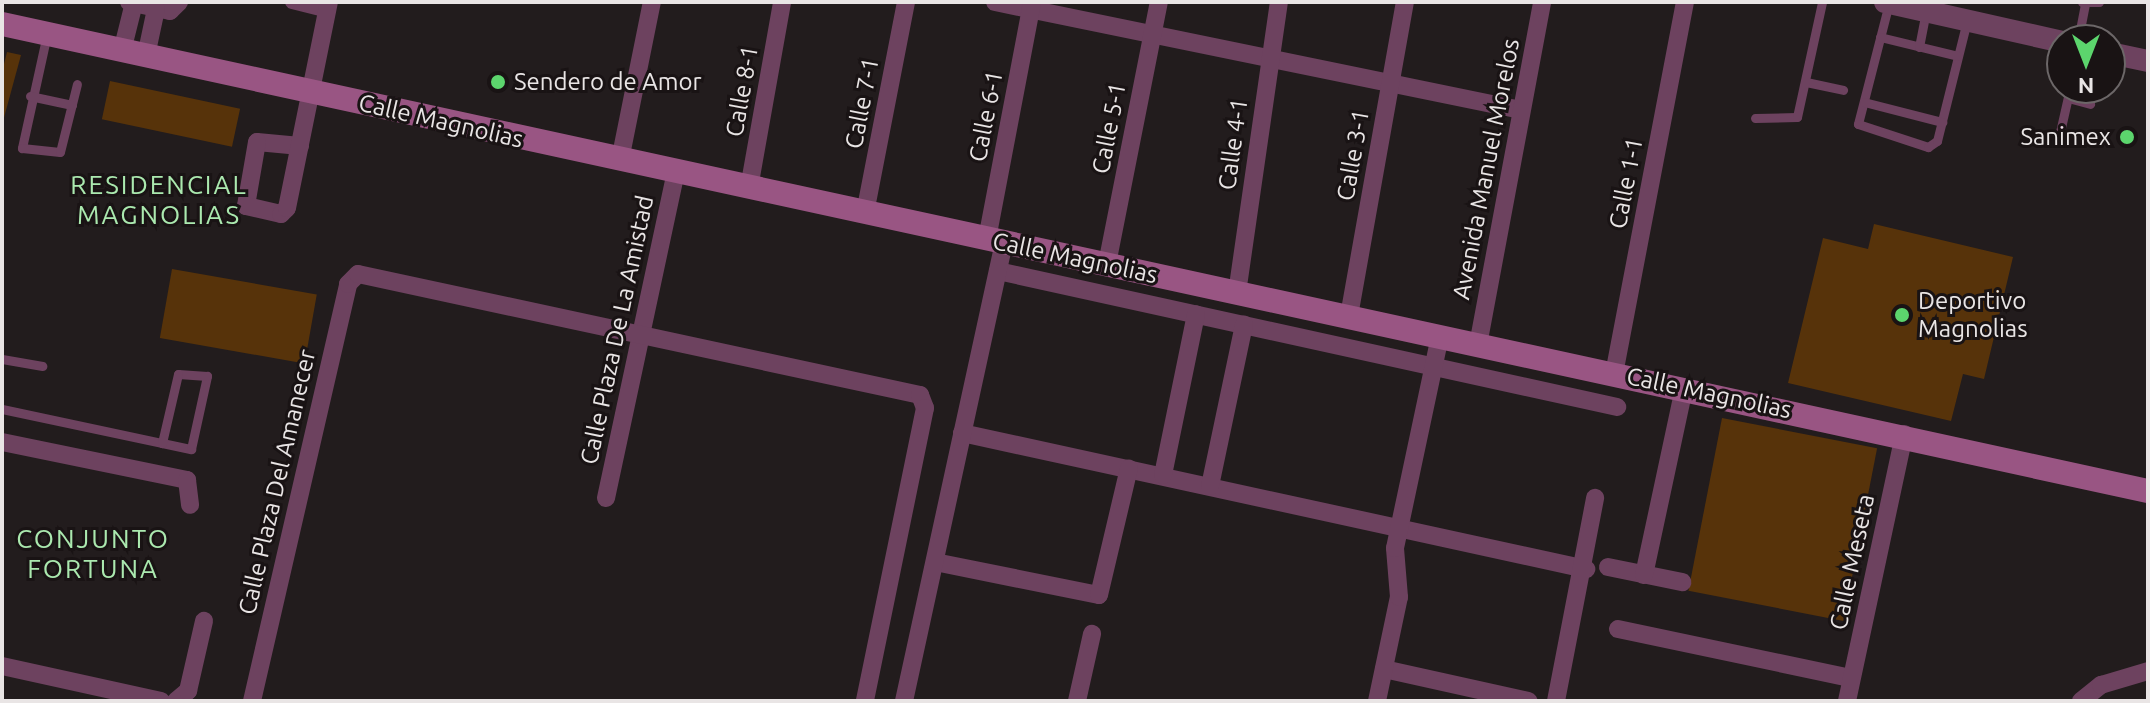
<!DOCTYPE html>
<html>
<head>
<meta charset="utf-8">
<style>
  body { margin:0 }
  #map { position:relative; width:2150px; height:703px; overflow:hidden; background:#221c1d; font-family:Ubuntu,sans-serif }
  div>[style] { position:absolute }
  .green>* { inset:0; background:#57330a; transform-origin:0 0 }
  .service>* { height:9px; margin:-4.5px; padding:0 4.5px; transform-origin:4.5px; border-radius:4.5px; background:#6d425f }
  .pedestrian>* { height:14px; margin:-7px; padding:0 7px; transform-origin:7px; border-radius:7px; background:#6d425f }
  .minor>* { height:18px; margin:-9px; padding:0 9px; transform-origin:9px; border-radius:9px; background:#6d425f }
  .tertiary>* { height:22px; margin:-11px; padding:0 11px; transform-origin:11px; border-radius:11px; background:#6d425f }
  .secondary>* { height:24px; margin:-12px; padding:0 12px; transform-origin:12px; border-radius:12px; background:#995583 }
  .dots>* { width:22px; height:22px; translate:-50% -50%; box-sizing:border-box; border:4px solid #191314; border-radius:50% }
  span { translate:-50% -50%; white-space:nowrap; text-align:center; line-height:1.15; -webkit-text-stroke:6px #191314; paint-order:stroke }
  .poi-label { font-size:24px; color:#e9e5e5 }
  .left { translate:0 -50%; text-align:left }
  .right { translate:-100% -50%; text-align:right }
  .street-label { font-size:24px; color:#e9e5e5 }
  .neighbourhood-label { font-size:26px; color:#abe9af; letter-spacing:2px }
  .frame { position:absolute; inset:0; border:4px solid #e9e5e5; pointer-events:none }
  .north { position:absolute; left:2046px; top:24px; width:80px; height:80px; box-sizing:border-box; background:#191314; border:2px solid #6c6768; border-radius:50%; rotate:180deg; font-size:22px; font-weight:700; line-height:32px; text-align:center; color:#e9e5e5 }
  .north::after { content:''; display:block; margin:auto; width:28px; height:36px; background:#5cd56d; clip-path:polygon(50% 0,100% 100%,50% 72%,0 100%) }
</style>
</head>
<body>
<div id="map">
  <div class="green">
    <i style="clip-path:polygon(7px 52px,21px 55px,2px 125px,2px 72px)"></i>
    <i style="left:110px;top:81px;width:133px;height:39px;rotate:12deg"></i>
    <i style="clip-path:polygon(1874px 224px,2013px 257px,1984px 379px,1963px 374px,1951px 421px,1788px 383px,1823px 238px,1868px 249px)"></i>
    <i style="left:172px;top:269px;width:147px;height:70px;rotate:10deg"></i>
    <i style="left:1722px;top:418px;width:158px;height:176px;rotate:11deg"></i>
  </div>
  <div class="service">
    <i style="left:2082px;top:2px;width:17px"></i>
    <i style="left:1889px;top:3px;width:125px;rotate:104.4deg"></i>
    <i style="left:1858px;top:124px;width:74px;rotate:18.2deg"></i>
    <i style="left:1928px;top:147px;width:11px;rotate:-34deg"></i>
    <i style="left:1937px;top:141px;width:124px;rotate:-76deg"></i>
    <i style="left:47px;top:34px;width:117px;rotate:102.4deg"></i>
    <i style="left:22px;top:148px;width:38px;rotate:6deg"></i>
    <i style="left:60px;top:152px;width:70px;rotate:-76deg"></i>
    <i style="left:1880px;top:37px;width:80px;rotate:13.7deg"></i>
    <i style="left:2078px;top:40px;width:38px;rotate:-79deg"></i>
    <i style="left:1919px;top:47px;width:37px;rotate:-79deg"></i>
    <i style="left:1806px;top:82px;width:38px;rotate:12deg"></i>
    <i style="left:30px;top:96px;width:43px;rotate:12.1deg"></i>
    <i style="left:2068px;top:98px;width:23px;rotate:15deg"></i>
    <i style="left:1864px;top:102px;width:81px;rotate:14.4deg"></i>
    <i style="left:1755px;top:118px;width:42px;rotate:-1.4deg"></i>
    <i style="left:1797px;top:117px;width:118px;rotate:-77.7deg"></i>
    <i style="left:2060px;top:132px;width:45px;rotate:-77.2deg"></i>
    <i style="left:2px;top:359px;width:41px;rotate:9.9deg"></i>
    <i style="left:2px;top:409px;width:164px;rotate:12deg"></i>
    <i style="left:162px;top:443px;width:30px;rotate:12deg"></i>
    <i style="left:191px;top:449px;width:75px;rotate:-77.6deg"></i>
    <i style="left:207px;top:376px;width:29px;rotate:-176deg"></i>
    <i style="left:178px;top:374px;width:71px;rotate:103.1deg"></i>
  </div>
  <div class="pedestrian">
    <i style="left:292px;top:2px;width:36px;rotate:14deg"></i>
  </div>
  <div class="minor">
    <i style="left:129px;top:2px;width:42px;rotate:12.4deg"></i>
    <i style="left:170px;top:11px;width:13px;rotate:-45deg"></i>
    <i style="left:995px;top:2px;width:537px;rotate:11.6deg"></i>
    <i style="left:122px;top:51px;width:49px;rotate:-76deg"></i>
    <i style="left:146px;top:56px;width:48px;rotate:-78deg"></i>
    <i style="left:300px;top:146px;width:43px;rotate:-174.7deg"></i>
    <i style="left:257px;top:142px;width:65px;rotate:99.8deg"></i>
    <i style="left:246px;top:206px;width:36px;rotate:13deg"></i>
    <i style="left:281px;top:214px;width:8px;rotate:-45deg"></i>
    <i style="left:287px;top:208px;width:210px;rotate:-78.5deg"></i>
    <i style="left:620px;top:160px;width:161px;rotate:-78.6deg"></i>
    <i style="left:749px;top:188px;width:189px;rotate:-79.9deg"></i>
    <i style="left:865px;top:213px;width:215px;rotate:-79deg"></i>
    <i style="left:987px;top:239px;width:241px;rotate:-79.2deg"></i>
    <i style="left:1107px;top:264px;width:267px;rotate:-78.8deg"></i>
    <i style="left:998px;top:271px;width:634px;rotate:12.39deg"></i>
    <i style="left:1237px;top:293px;width:294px;rotate:-81.8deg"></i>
    <i style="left:1349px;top:316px;width:319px;rotate:-79.9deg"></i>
    <i style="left:1478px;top:345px;width:349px;rotate:-79.4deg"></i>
    <i style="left:1614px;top:374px;width:379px;rotate:-79.2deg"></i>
    <i style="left:962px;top:433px;width:639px;rotate:12.3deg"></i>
    <i style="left:2px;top:442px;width:189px;rotate:11.6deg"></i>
    <i style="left:187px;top:480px;width:25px;rotate:83deg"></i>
    <i style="left:1163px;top:475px;width:164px;rotate:-78.4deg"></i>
    <i style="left:1210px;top:486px;width:165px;rotate:-78.1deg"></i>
    <i style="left:606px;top:498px;width:333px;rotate:-77.9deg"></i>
    <i style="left:935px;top:562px;width:167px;rotate:11.4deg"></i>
    <i style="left:1099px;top:595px;width:130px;rotate:-76.7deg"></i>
    <i style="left:1608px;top:567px;width:76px;rotate:11.5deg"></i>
    <i style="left:1644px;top:575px;width:191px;rotate:-77.9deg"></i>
    <i style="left:1618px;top:629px;width:238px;rotate:11.9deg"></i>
    <i style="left:2px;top:666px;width:163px;rotate:12.4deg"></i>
    <i style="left:1384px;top:669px;width:148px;rotate:12.5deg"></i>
    <i style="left:176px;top:701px;width:16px;rotate:-40deg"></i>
    <i style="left:188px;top:691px;width:72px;rotate:-77.1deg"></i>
    <i style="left:252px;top:701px;width:428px;rotate:-77deg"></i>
    <i style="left:348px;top:284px;width:14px;rotate:-45deg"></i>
    <i style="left:358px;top:274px;width:575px;rotate:12.15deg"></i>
    <i style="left:920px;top:395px;width:14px;rotate:69deg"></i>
    <i style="left:925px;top:408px;width:299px;rotate:101.6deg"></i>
    <i style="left:904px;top:701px;width:470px;rotate:-77.7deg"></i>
    <i style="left:1077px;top:701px;width:69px;rotate:-77.4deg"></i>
    <i style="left:1377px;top:701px;width:106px;rotate:-78.1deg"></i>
    <i style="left:1399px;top:597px;width:49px;rotate:-94.7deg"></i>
    <i style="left:1395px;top:548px;width:217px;rotate:-78deg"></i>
    <i style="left:1556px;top:701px;width:207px;rotate:-79.1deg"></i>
    <i style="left:1847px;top:701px;width:273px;rotate:-77.9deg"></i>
    <i style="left:2081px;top:701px;width:26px;rotate:-39deg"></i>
    <i style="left:2101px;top:685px;width:49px;rotate:-16.6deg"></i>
  </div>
  <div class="tertiary">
    <i style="left:1885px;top:2px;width:181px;rotate:12.7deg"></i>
    <i style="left:2110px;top:53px;width:39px;rotate:12deg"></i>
  </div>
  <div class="secondary">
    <i style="left:2px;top:24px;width:2196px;rotate:12.28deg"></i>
  </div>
  <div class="dots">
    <i style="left:498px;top:82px;background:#5cd56d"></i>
    <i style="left:2127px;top:137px;background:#5cd56d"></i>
    <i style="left:1902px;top:315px;background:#5cd56d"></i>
  </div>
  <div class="poi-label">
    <span class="left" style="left:514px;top:82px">Sendero de Amor</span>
    <span class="right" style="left:2111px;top:137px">Sanimex</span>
    <span class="left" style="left:1918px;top:315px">Deportivo<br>Magnolias</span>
  </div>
  <div class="street-label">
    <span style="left:742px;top:91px;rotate:-80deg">Calle 8-1</span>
    <span style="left:862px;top:103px;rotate:-79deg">Calle 7-1</span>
    <span style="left:986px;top:116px;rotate:-79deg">Calle 6-1</span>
    <span style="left:441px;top:121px;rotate:13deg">Calle Magnolias</span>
    <span style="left:1109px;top:128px;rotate:-79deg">Calle 5-1</span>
    <span style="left:1233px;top:144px;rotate:-82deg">Calle 4-1</span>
    <span style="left:1353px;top:155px;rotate:-80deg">Calle 3-1</span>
    <span style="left:1486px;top:169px;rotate:-79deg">Avenida Manuel Morelos</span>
    <span style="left:1626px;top:183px;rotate:-79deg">Calle 1-1</span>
    <span style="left:1075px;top:258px;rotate:12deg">Calle Magnolias</span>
    <span style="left:617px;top:330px;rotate:-78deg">Calle Plaza De La Amistad</span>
    <span style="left:1709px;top:393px;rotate:12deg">Calle Magnolias</span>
    <span style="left:277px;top:482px;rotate:-77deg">Calle Plaza Del Amanecer</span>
    <span style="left:1852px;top:562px;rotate:-78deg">Calle Meseta</span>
  </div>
  <div class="neighbourhood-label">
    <span style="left:159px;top:200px">RESIDENCIAL<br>MAGNOLIAS</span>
    <span style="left:93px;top:554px">CONJUNTO<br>FORTUNA</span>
  </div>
  <div class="frame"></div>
  <div class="north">N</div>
</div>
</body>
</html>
